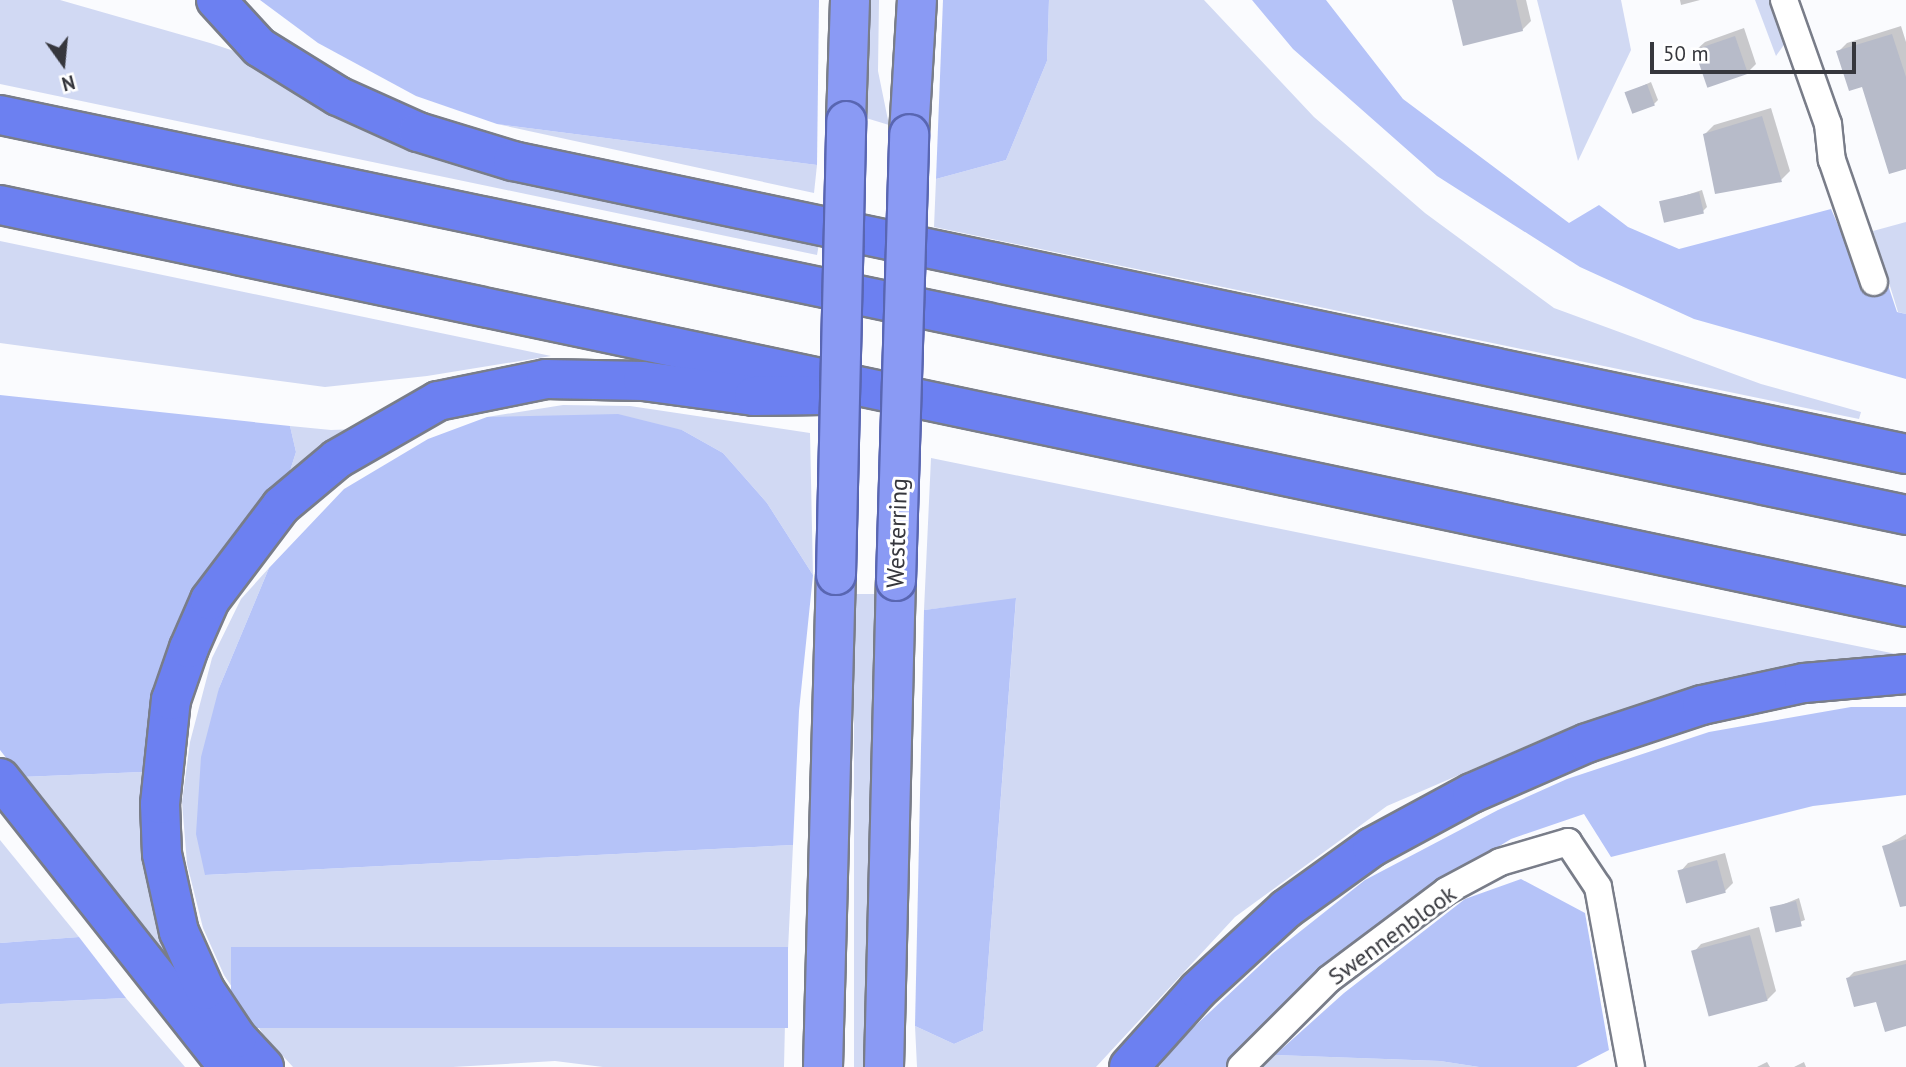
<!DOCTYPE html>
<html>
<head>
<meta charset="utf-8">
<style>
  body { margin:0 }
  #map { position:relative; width:1906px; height:1067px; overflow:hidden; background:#fafbfe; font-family:"PT Sans",sans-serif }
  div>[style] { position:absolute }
  .green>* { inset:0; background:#d1d9f3; transform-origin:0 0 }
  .forest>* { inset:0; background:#b5c3f8; transform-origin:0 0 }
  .shadow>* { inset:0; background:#0003 }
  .building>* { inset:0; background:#b7bbc9; transform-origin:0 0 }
  .roads { filter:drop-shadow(2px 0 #797d89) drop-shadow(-2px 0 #797d89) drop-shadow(0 2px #797d89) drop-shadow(0 -2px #797d89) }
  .minor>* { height:26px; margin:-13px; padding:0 13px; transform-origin:13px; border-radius:13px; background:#fff }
  .trunk>* { height:38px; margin:-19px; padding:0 19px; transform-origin:19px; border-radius:19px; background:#8a9af4 }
  .motorway>* { height:38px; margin:-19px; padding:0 19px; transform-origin:19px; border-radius:19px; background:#6c80f1 }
  .bridges { filter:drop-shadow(2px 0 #5966b2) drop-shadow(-2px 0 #5966b2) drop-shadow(0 2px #5966b2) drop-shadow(0 -2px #5966b2) }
  .trunk-bridge>* { height:38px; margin:-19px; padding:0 19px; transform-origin:19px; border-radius:19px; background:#8a9af4 }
  span { translate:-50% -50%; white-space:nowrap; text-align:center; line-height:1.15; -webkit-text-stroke:6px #fff; paint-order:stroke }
  .street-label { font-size:24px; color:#36373d }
  .north { position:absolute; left:28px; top:28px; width:70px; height:70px; -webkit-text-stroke:5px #fff; paint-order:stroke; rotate:165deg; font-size:19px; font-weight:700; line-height:28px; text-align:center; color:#36373d }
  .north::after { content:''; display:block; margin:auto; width:24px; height:32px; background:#36373d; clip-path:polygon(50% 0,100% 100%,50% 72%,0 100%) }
  .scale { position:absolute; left:1650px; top:42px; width:206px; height:32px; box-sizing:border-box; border:4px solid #36373d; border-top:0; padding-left:9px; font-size:21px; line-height:24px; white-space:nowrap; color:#36373d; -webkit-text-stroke:5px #fff; paint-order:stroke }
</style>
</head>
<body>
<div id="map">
  <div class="green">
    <i style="clip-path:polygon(0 0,60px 0,210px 43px,240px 53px,291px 84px,820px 238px,817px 255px,0 84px)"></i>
    <i style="clip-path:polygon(868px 0,879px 0,878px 71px,889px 125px,866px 118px)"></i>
    <i style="clip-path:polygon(1049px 0,1204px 0,1314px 117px,1425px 213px,1554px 308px,1761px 384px,1861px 412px,1859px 419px,934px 227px,936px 179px,1006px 160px,1047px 61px)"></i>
    <i style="clip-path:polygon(1537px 0,1621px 0,1631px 50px,1578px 161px)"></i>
    <i style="clip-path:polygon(1755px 0,1774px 0,1788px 39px,1776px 56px)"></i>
    <i style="clip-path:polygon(497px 124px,817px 165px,814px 193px)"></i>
    <i style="clip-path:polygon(1906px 222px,1906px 314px,1898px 312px,1873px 231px)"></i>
    <i style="clip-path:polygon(0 241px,551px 356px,427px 376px,325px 387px,0 343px)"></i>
    <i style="clip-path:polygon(563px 405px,630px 406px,810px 433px,813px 575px,767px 503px,723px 453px,682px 430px,487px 417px)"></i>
    <i style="clip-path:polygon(290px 426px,331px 430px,358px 429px,289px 474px,296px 452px)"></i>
    <i style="clip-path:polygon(931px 458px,1906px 656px,1754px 676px,1580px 723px,1387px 806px,1235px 917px,1096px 1067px,917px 1067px,915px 1026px,954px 1044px,983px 1031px,1016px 599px,924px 610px)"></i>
    <i style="clip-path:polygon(269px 568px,219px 688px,206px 875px,793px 845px,788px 950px,232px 947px,273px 1016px,785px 1023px,784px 1067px,603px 1067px,555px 1061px,453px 1067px,293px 1067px,263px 1034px,224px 975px,203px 928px,187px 864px,182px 802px,190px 742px,212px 658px,241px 599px)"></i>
    <i style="left:854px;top:594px;width:23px;height:473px"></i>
    <i style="clip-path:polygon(142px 772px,148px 842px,180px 983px,21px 777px)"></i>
    <i style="clip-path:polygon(0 840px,79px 937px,0 943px)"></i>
    <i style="clip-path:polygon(126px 998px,185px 1067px,0 1067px,0 1004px)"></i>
    <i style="clip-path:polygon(1275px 1055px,1440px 1061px,1479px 1067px,1263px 1067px)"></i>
  </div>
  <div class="forest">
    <i style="clip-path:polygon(260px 0,819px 0,817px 165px,497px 124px,416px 96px,318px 43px)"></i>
    <i style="clip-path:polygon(943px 0,1049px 0,1047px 61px,1006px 160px,936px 179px)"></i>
    <i style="clip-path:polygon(1252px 0,1326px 0,1403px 99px,1569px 223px,1599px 205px,1628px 227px,1679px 249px,1831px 209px,1865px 286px,1887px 282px,1897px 312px,1906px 314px,1906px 379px,1694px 319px,1580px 267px,1437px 176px,1293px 49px)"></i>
    <i style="clip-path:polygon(0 395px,290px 426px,296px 452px,289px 474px,225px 545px,177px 635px,151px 717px,142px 772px,21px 777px,0 750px)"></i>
    <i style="clip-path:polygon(618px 414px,682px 430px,723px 453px,767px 503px,813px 575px,799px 711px,793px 845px,205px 875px,196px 834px,201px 757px,219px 688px,269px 568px,344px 489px,428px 439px,487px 417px)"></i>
    <i style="clip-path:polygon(1016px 598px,983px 1031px,954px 1044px,915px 1026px,924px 610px)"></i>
    <i style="clip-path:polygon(1851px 707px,1906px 707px,1906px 795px,1813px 806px,1611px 857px,1584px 814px,1511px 839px,1414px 898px,1338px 956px,1226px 1067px,1159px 1067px,1180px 1040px,1273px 953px,1365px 880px,1498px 810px,1567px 779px,1709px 732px)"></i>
    <i style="clip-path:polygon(1521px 879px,1585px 913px,1609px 1050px,1576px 1067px,1479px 1067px,1440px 1061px,1275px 1055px,1344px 993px,1465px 899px)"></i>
    <i style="clip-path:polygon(79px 937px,126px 998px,0 1004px,0 943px)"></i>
    <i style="left:231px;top:947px;width:557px;height:81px"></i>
  </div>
  <div class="shadow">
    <i style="clip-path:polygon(1454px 0,1526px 0,1531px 21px,1522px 30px)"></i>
    <i style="clip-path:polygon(1680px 0,1700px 0,1681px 5px)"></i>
    <i style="clip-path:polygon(1901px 26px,1906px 42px,1906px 167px,1863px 85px,1838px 52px,1847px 43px)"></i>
    <i style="clip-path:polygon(1744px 28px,1756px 64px,1747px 73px,1696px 50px,1705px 42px)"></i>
    <i style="clip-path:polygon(1651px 82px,1658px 100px,1654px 104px,1627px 93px)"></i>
    <i style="clip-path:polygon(1771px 108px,1790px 171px,1781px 180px,1705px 134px,1714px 125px)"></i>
    <i style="clip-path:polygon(1702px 190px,1707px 207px,1703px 211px,1662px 203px)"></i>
    <i style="clip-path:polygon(1906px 834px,1906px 880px,1884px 847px)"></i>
    <i style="clip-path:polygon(1725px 853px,1733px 883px,1725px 891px,1680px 872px,1688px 863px)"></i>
    <i style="clip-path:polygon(1799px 898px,1805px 920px,1778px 930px,1772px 909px)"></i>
    <i style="clip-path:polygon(1759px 927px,1776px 991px,1767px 1000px,1693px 953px,1701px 944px)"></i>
    <i style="clip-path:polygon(1906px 960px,1906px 1024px,1848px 978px,1854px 972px)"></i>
    <i style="clip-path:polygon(1767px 1062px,1770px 1067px,1757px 1067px)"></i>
    <i style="clip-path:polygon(1804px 1062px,1806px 1067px,1794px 1067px)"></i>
  </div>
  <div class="building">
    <i style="clip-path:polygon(1452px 0,1516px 0,1523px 31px,1463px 46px)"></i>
    <i style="clip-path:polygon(1892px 34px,1906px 77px,1906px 169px,1889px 174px,1862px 87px,1849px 91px,1836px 51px)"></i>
    <i style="left:1735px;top:36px;width:40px;height:43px;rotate:71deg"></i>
    <i style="left:1647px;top:84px;width:23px;height:24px;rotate:70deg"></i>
    <i style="clip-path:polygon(1762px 116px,1782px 182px,1715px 194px,1703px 134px)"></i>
    <i style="left:1699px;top:192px;width:22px;height:41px;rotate:77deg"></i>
    <i style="clip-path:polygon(1906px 839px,1906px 906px,1900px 907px,1882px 846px)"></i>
    <i style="left:1717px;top:860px;width:34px;height:41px;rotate:75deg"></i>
    <i style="left:1796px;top:901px;width:26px;height:27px;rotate:77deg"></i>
    <i style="left:1750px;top:935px;width:68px;height:61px;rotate:75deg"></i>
    <i style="clip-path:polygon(1906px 964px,1906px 1026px,1885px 1032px,1876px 1002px,1854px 1007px,1846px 978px)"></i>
  </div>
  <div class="roads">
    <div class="minor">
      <i style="left:1784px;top:0;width:132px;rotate:70.5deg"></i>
      <i style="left:1828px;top:124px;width:36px;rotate:84deg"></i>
      <i style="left:1832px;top:160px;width:129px;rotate:71deg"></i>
      <i style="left:1241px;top:1067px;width:124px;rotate:-45deg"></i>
      <i style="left:1329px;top:979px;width:146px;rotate:-36.9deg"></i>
      <i style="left:1446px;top:891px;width:61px;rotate:-28.2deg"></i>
      <i style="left:1500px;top:862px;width:71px;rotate:-16.4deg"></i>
      <i style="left:1568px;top:842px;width:54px;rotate:56.3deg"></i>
      <i style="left:1598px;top:887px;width:183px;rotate:79.6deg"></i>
    </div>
    <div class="trunk">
      <i style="left:846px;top:121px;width:121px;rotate:-88.1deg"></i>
      <i style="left:909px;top:134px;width:134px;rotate:-86.6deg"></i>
      <i style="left:823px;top:1067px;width:492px;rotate:-88.5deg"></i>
      <i style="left:884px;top:1067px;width:486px;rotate:-88.6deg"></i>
    </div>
    <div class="motorway">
      <i style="left:216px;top:0;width:64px;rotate:47.5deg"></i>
      <i style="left:259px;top:47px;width:93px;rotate:31.8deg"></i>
      <i style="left:338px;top:96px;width:88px;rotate:24.2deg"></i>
      <i style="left:418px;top:132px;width:99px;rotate:17deg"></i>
      <i style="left:513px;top:161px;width:1423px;rotate:11.88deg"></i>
      <i style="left:0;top:115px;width:1948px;rotate:11.85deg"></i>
      <i style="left:0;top:205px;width:1948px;rotate:11.91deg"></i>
      <i style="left:0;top:778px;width:368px;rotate:51.7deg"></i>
      <i style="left:264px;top:1067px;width:40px;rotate:-133deg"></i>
      <i style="left:237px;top:1038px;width:58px;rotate:-123.7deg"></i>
      <i style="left:205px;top:990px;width:64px;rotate:-114.1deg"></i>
      <i style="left:179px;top:932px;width:80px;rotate:-102.3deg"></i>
      <i style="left:162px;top:854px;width:50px;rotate:-92.3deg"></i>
      <i style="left:160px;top:804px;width:105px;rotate:-84deg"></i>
      <i style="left:171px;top:700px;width:55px;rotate:-70.9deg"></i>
      <i style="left:189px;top:648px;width:52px;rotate:-66.4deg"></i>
      <i style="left:210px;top:600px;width:118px;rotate:-52.9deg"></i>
      <i style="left:281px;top:506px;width:73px;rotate:-40deg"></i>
      <i style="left:337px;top:459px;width:116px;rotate:-29.9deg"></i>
      <i style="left:438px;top:401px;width:110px;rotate:-11.5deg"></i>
      <i style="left:546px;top:379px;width:97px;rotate:1.2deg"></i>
      <i style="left:643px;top:381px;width:112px;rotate:7.7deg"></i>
      <i style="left:754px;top:396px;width:73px;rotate:-0.8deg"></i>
      <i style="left:1129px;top:1067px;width:103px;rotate:-48.1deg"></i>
      <i style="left:1198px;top:990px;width:120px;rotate:-42.6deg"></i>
      <i style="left:1286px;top:909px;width:106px;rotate:-35.8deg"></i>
      <i style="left:1372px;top:847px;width:114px;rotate:-28.4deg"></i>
      <i style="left:1472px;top:793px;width:125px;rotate:-23.5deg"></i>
      <i style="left:1587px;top:743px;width:121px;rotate:-18.3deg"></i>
      <i style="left:1702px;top:705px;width:104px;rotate:-12.2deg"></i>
      <i style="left:1804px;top:683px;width:102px;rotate:-5deg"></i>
    </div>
  </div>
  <div class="bridges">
    <div class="trunk-bridge">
      <i style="left:836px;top:575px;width:454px;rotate:-88.7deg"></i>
      <i style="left:896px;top:581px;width:447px;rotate:-88.3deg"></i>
    </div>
  </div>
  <div class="street-label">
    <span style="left:897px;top:533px;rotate:-88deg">Westerring</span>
    <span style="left:1392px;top:935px;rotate:-36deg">Swennenblook</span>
  </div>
  <div class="north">N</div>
  <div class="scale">50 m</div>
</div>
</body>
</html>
